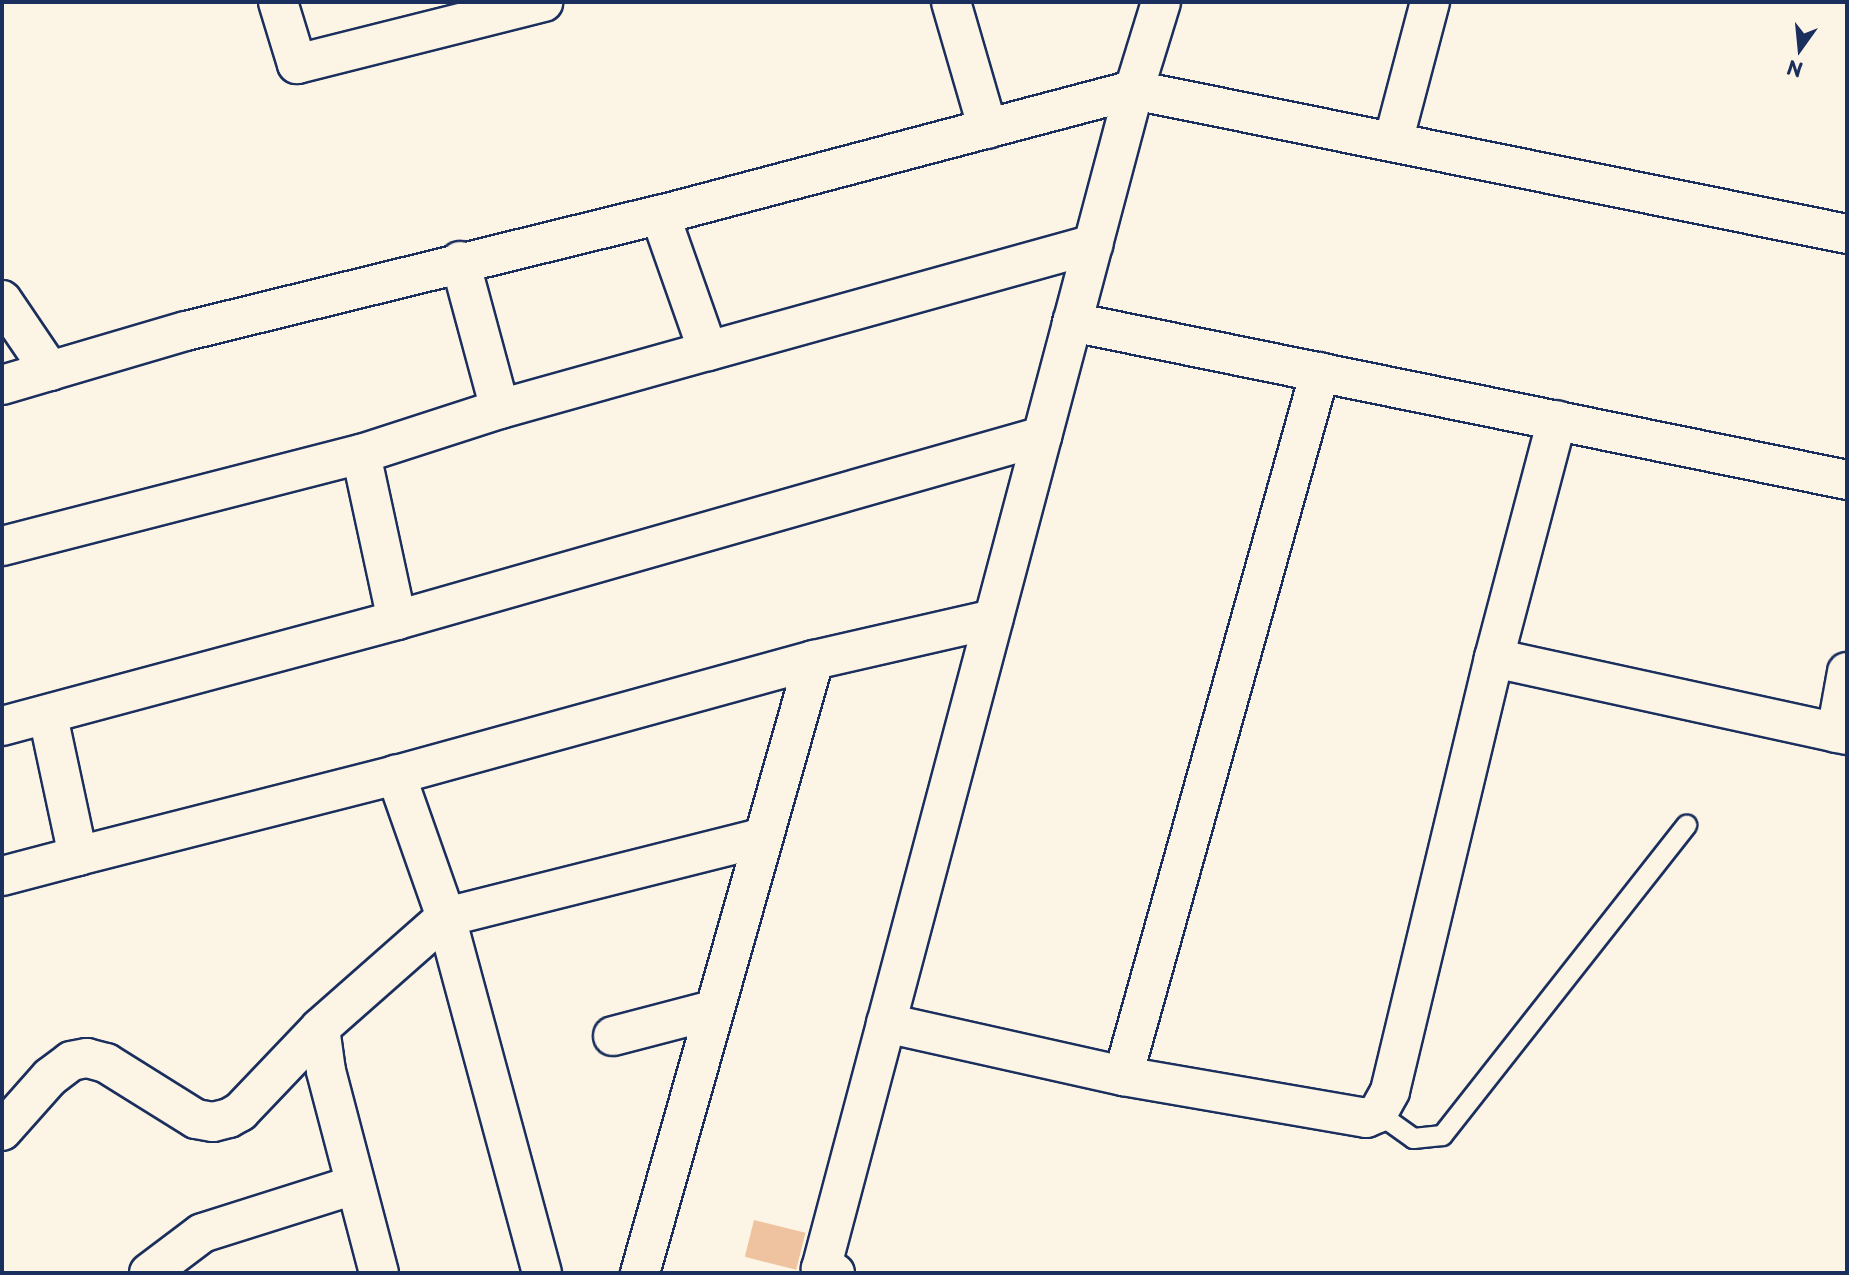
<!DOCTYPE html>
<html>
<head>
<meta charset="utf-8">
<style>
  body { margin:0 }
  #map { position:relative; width:1849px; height:1275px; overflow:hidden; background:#fcf5e5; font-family:"Playpen Sans",sans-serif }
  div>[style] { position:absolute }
  .building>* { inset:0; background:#efc39f; transform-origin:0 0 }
  .roads { filter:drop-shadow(2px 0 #1b2f5e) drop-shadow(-2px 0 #1b2f5e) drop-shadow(0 2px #1b2f5e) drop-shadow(0 -2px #1b2f5e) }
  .service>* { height:19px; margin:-9.5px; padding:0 9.5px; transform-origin:9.5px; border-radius:9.5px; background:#fcf5e5 }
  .minor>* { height:38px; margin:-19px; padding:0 19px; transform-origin:19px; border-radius:19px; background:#fcf5e5 }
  span { translate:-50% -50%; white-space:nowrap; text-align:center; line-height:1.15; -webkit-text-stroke:7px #fcf5e5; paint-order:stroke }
  .frame { position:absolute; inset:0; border:4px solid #1b2f5e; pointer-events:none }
  .north { position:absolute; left:1765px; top:14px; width:70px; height:70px; -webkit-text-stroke:5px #fcf5e5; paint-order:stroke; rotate:195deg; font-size:19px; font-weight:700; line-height:28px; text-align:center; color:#1b2f5e }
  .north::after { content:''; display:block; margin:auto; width:24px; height:32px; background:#1b2f5e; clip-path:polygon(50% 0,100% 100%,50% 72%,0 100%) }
</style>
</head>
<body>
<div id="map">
  <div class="building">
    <i style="left:754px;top:1220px;width:53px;height:38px;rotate:14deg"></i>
  </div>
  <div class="roads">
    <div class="service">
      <i style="left:1378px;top:1113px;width:43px;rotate:35.5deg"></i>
      <i style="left:1413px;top:1138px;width:29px;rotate:-6deg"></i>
      <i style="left:1442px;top:1135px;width:395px;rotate:-51.8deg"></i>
    </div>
    <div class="minor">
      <i style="left:278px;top:2px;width:65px;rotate:73deg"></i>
      <i style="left:297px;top:64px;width:254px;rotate:-14.1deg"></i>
      <i style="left:951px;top:2px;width:132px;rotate:73.8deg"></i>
      <i style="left:1393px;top:142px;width:145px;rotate:-75.2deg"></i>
      <i style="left:460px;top:261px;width:153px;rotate:74.9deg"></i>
      <i style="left:500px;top:409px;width:146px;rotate:162.1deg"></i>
      <i style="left:361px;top:454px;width:170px;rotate:77.8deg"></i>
      <i style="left:397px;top:620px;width:671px;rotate:-15.92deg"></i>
      <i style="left:2px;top:300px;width:86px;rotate:55.9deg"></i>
      <i style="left:1072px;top:322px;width:791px;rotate:11.52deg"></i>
      <i style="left:708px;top:351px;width:400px;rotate:-15.5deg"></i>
      <i style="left:2px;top:385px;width:192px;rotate:-16.4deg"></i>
      <i style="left:186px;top:331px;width:488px;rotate:-13.8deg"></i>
      <i style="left:660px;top:215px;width:490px;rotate:-14.8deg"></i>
      <i style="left:1134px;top:90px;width:92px;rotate:-72.9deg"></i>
      <i style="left:500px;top:409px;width:216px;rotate:-15.6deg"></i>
      <i style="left:708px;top:351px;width:144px;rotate:-109.4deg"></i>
      <i style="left:2px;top:546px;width:371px;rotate:-14.4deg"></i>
      <i style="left:1494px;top:658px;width:246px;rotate:-75.2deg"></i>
      <i style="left:48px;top:716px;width:143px;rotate:77.9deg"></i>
      <i style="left:78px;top:856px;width:328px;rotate:-14.3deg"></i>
      <i style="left:2px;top:726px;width:409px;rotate:-15deg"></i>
      <i style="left:1836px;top:733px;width:62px;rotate:-79.8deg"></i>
      <i style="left:2px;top:876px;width:79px;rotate:-14.7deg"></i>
      <i style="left:886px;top:1023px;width:243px;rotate:12.6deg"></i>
      <i style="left:1123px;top:1076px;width:247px;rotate:9.8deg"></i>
      <i style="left:1366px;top:1118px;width:13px;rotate:-23deg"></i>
      <i style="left:1378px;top:1113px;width:25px;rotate:-61deg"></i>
      <i style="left:1390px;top:1091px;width:445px;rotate:-76.5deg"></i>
      <i style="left:1494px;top:658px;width:361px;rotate:12.3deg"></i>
      <i style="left:613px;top:1036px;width:103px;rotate:-14.6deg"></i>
      <i style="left:1123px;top:1076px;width:731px;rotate:-74.37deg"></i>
      <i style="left:2px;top:1131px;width:72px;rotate:-48.4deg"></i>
      <i style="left:50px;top:1077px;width:26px;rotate:-37deg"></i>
      <i style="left:71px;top:1061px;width:16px;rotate:-11deg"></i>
      <i style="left:87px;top:1058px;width:20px;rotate:15deg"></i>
      <i style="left:106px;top:1063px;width:106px;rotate:31.9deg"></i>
      <i style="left:196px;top:1119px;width:17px;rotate:10deg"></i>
      <i style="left:213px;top:1122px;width:16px;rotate:-14deg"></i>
      <i style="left:229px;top:1118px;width:13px;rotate:-29deg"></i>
      <i style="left:240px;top:1112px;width:116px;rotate:-46.4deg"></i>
      <i style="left:149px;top:1273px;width:66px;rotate:-37deg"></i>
      <i style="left:202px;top:1233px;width:159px;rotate:-17.5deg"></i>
      <i style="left:379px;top:1273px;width:209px;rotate:-104.7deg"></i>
      <i style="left:326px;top:1071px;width:43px;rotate:-97.9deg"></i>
      <i style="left:320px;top:1028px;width:168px;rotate:-41.4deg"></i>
      <i style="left:446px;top:917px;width:325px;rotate:-14.1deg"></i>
      <i style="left:542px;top:1273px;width:369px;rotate:-105.1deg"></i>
      <i style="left:446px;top:917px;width:151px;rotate:-109.4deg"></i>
      <i style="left:396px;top:775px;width:434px;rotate:-15.4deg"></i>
      <i style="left:814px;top:660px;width:184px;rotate:-12.9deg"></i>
      <i style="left:640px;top:1273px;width:637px;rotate:-74.15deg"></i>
      <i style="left:835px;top:1273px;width:15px;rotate:-164deg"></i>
      <i style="left:821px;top:1269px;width:1220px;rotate:-75.13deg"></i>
      <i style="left:1134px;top:90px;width:727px;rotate:11.42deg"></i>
    </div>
  </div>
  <div class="frame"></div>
  <div class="north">N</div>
</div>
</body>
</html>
